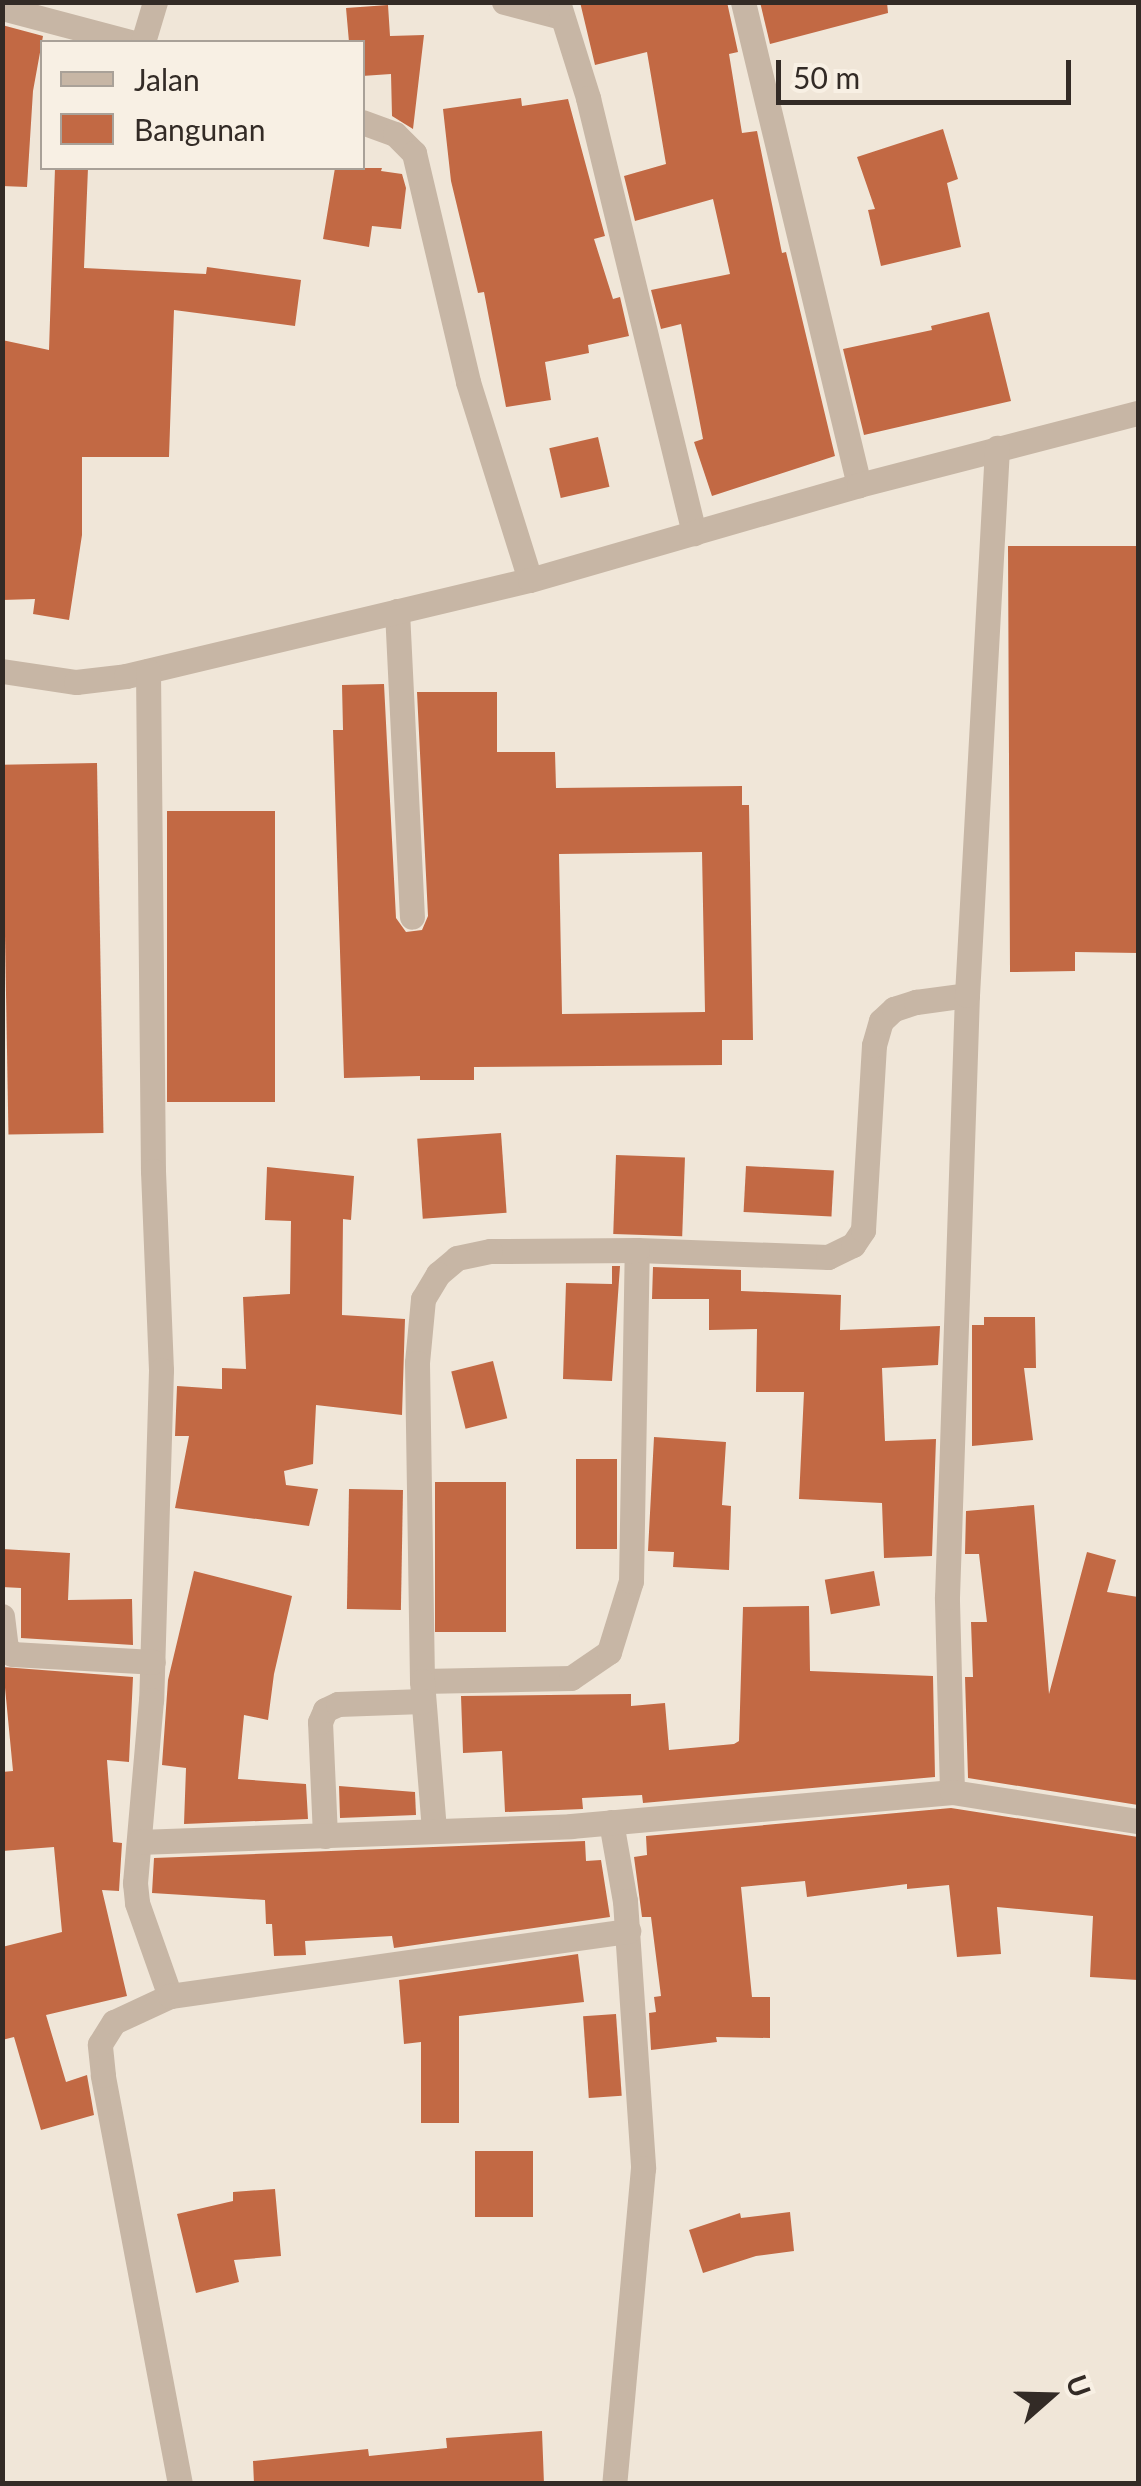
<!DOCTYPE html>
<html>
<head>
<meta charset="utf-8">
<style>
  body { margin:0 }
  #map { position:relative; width:1141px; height:2486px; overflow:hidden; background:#f0e6d8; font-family:Lato,sans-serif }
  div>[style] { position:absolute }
  .building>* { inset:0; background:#c26944; transform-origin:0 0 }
  .minor>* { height:25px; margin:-12.5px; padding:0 12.5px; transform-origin:12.5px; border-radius:12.5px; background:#c7b6a5 }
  span { translate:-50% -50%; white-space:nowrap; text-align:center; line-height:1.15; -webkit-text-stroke:9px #f8f0e4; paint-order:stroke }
  .frame { position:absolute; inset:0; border:5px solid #332b26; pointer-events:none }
  .legend { position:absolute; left:40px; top:40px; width:325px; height:130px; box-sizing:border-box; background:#f8f0e4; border:2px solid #a9a198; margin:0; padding:12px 18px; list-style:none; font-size:30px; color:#332b26 }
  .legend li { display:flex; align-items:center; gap:20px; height:50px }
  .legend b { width:50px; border:2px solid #a9a198 }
  .north { position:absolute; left:1001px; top:2346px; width:100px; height:100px; -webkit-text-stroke:8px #f8f0e4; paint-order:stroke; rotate:70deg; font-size:28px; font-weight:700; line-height:40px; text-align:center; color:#332b26 }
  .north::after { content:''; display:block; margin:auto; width:35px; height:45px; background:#332b26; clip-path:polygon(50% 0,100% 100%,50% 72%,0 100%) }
  .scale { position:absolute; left:776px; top:60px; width:295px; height:45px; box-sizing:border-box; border:5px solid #332b26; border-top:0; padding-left:12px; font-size:30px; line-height:35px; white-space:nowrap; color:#332b26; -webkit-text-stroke:8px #f8f0e4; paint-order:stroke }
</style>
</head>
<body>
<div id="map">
  <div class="building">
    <i style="clip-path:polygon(580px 2px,727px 2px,738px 52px,729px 54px,742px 133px,757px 131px,782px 253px,786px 252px,835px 456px,712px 496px,694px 442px,703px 439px,681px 324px,661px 329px,651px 290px,730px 274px,713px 199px,635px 221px,624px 176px,666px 164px,647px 52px,595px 65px)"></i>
    <i style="clip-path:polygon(760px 2px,887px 2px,888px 13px,770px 44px)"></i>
    <i style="clip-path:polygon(388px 5px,390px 36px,424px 35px,413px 129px,392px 116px,391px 74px,362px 76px,362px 42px,349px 42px,346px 8px)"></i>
    <i style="clip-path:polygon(2px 25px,43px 36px,33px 91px,27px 187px,2px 186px)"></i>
    <i style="clip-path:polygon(521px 98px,522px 106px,568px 99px,605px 236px,594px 239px,613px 299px,620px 297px,629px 336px,588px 345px,589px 353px,545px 362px,551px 400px,506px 407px,484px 292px,478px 293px,451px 181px,443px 109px)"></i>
    <i style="clip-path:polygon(943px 129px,958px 179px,947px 183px,961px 247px,881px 266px,868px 210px,875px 209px,857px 157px)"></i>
    <i style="clip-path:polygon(55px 168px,88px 168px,84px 268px,206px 274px,207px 267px,301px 280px,295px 326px,174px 310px,169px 457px,82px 457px,82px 535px,69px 620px,33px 614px,35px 599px,2px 600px,2px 340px,49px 350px)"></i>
    <i style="clip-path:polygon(335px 168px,382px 168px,381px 171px,402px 174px,406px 188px,401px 229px,372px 226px,369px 247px,323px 239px)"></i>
    <i style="clip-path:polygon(989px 312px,1011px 401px,864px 435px,843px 349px,932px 330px,931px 326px)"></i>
    <i style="left:598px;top:437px;width:51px;height:50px;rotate:77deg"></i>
    <i style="clip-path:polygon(1008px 546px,1138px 546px,1138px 953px,1075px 952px,1075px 971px,1010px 972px)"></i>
    <i style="clip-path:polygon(evenodd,384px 684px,396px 918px,406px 932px,422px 930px,428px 916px,417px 692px,497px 692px,497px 752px,555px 752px,556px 788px,742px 786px,742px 805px,749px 805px,753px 1040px,722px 1040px,722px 1065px,474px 1067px,474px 1080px,420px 1080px,420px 1076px,344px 1078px,333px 730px,343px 730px,342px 685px,384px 684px,702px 852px,705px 1012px,562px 1014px,559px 854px,702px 852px)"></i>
    <i style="left:97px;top:763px;width:370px;height:95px;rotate:89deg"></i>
    <i style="left:167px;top:811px;width:108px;height:291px"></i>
    <i style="left:501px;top:1133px;width:80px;height:84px;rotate:86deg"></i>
    <i style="left:616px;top:1155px;width:69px;height:79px;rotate:2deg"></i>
    <i style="left:746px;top:1166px;width:88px;height:46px;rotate:3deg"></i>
    <i style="clip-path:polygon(267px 1167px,354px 1176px,351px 1220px,343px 1219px,342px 1315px,405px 1319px,402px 1415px,316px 1405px,313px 1464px,284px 1471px,286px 1485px,318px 1489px,309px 1526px,175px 1508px,189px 1436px,175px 1436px,177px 1386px,222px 1389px,222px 1368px,246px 1369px,243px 1297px,290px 1294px,291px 1221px,265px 1220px)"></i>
    <i style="clip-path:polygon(612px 1266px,620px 1266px,612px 1381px,563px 1379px,566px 1283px,612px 1284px)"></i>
    <i style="clip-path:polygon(653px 1267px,741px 1270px,741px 1291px,841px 1295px,840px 1330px,940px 1326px,938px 1365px,882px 1368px,885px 1441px,936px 1439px,932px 1556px,884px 1558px,882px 1503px,799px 1499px,804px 1392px,756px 1392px,757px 1329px,709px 1330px,709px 1299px,652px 1299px)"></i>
    <i style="clip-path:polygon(984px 1317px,1035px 1317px,1036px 1368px,1024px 1368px,1033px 1440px,972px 1446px,972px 1325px,984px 1325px)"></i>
    <i style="left:493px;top:1361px;width:59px;height:43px;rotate:76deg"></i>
    <i style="clip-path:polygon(654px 1437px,726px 1442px,722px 1505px,731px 1506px,729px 1570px,673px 1567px,674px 1552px,648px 1551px)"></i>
    <i style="left:576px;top:1459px;width:41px;height:90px"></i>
    <i style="left:506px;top:1482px;width:150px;height:71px;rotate:90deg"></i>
    <i style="left:349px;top:1489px;width:54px;height:120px;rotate:1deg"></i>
    <i style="clip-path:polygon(1034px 1505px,1049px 1694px,1087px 1552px,1116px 1560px,1107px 1592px,1138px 1597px,1138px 1805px,968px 1778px,965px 1677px,973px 1677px,971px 1622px,987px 1622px,979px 1554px,965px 1554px,966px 1511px)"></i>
    <i style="clip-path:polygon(2px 1549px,70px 1553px,68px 1600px,132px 1599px,133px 1645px,21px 1638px,21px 1588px,2px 1587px)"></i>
    <i style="clip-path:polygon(194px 1571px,292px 1596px,274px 1674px,268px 1720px,244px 1715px,238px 1779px,306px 1784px,308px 1819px,184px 1824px,186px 1768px,162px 1765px,168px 1680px)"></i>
    <i style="left:874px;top:1571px;width:35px;height:50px;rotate:80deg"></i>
    <i style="clip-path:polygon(809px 1606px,810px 1671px,933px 1676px,935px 1777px,643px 1803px,642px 1795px,582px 1798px,583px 1809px,505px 1812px,502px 1751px,463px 1753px,461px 1696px,631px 1694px,631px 1706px,665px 1703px,669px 1750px,734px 1744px,739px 1741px,743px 1607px)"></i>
    <i style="clip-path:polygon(3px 1667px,133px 1677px,129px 1762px,107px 1760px,113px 1842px,122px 1843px,119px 1891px,102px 1890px,127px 1996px,46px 2015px,66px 2082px,87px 2075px,94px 2115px,41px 2130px,14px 2037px,2px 2040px,2px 1947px,62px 1932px,54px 1847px,2px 1851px,2px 1772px,13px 1771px)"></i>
    <i style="clip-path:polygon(339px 1786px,415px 1792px,416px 1815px,340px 1818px)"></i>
    <i style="clip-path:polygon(951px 1808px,1138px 1837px,1138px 1980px,1090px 1977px,1093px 1916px,997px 1907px,1001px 1954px,957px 1957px,949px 1885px,907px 1889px,907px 1884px,807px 1897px,805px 1881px,741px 1887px,752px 1997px,770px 1997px,770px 2038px,716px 2037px,717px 2042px,651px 2050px,649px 2013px,656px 2012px,654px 1997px,661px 1996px,651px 1917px,642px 1917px,634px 1857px,647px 1855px,646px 1836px)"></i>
    <i style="clip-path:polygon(585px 1841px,586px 1861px,601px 1860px,610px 1917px,394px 1948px,392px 1936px,305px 1941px,306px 1955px,274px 1956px,272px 1924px,266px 1924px,265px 1900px,152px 1893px,154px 1858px)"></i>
    <i style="clip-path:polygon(578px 1954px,584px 2002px,459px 2016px,459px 2123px,421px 2123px,421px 2042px,404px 2044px,399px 1980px)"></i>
    <i style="left:616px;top:2014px;width:82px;height:33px;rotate:86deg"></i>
    <i style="left:475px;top:2151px;width:58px;height:66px"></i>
    <i style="clip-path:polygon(275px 2189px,281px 2256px,234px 2260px,239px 2282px,196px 2293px,177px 2214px,233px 2201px,233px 2192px)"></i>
    <i style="clip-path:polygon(790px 2212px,794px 2251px,756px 2256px,703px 2273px,689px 2230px,740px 2213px,741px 2218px)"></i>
    <i style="clip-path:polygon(542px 2431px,544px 2484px,254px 2484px,253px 2461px,368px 2449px,369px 2456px,447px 2448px,446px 2438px)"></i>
  </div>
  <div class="minor">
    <i style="left:504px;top:2px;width:59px;rotate:14.7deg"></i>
    <i style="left:558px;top:2px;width:101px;rotate:72.6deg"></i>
    <i style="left:588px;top:98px;width:448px;rotate:76.3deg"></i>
    <i style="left:743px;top:2px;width:497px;rotate:76.5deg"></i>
    <i style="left:2px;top:8px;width:133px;rotate:14.8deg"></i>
    <i style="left:143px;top:42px;width:42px;rotate:-73.3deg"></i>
    <i style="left:362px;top:122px;width:35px;rotate:20deg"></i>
    <i style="left:395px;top:134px;width:27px;rotate:45deg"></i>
    <i style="left:414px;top:153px;width:235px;rotate:76.7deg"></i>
    <i style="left:468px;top:382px;width:207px;rotate:72.6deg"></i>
    <i style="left:397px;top:611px;width:306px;rotate:87.2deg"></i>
    <i style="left:2px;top:671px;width:75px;rotate:8.5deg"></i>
    <i style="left:76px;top:682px;width:50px;rotate:-6.8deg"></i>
    <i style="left:126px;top:676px;width:415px;rotate:-13.4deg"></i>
    <i style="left:530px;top:580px;width:342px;rotate:-16.1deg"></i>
    <i style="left:859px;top:485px;width:288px;rotate:-14.5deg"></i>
    <i style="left:148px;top:671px;width:500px;rotate:89.43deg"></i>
    <i style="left:153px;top:1171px;width:199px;rotate:87.7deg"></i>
    <i style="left:161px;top:1370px;width:330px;rotate:91.7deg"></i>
    <i style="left:151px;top:1700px;width:184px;rotate:95deg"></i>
    <i style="left:135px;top:1883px;width:20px;rotate:84deg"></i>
    <i style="left:137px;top:1903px;width:99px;rotate:70.5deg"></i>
    <i style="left:637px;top:1250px;width:191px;rotate:2.1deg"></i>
    <i style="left:828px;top:1257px;width:28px;rotate:-26deg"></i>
    <i style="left:853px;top:1245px;width:18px;rotate:-56deg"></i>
    <i style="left:863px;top:1230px;width:185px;rotate:-86.6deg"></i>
    <i style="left:874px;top:1045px;width:25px;rotate:-74deg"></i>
    <i style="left:881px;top:1021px;width:18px;rotate:-43deg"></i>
    <i style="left:894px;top:1009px;width:23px;rotate:-18deg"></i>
    <i style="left:916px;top:1002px;width:51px;rotate:-7.8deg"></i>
    <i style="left:2px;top:1616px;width:31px;rotate:83deg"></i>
    <i style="left:6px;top:1647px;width:9px;rotate:49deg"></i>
    <i style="left:12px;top:1654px;width:141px;rotate:3.2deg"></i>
    <i style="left:422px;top:1681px;width:149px;rotate:-1.2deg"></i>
    <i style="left:571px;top:1678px;width:46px;rotate:-34.4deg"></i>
    <i style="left:609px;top:1652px;width:74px;rotate:-72.8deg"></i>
    <i style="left:631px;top:1581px;width:331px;rotate:-89deg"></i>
    <i style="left:637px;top:1250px;width:147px;rotate:179.6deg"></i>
    <i style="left:490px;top:1251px;width:34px;rotate:168deg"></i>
    <i style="left:457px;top:1258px;width:25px;rotate:140deg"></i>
    <i style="left:438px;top:1274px;width:29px;rotate:121deg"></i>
    <i style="left:423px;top:1299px;width:64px;rotate:95.4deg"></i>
    <i style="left:417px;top:1363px;width:318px;rotate:89.1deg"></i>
    <i style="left:422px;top:1681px;width:150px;rotate:85.4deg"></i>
    <i style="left:952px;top:1792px;width:195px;rotate:-91.5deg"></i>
    <i style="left:947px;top:1597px;width:602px;rotate:-88.1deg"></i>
    <i style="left:967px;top:995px;width:548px;rotate:-86.86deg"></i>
    <i style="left:611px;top:1822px;width:80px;rotate:80deg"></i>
    <i style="left:625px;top:1901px;width:268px;rotate:86.1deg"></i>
    <i style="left:643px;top:2168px;width:317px;rotate:95.2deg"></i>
    <i style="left:325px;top:1836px;width:114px;rotate:-92.5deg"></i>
    <i style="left:320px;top:1722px;width:13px;rotate:-67deg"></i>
    <i style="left:325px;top:1710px;width:14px;rotate:-25deg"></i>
    <i style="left:338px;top:1704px;width:85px;rotate:-2deg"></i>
    <i style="left:139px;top:1842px;width:432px;rotate:-2.1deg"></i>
    <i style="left:571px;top:1826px;width:383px;rotate:-5.1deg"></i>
    <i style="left:952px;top:1792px;width:188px;rotate:8.9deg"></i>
    <i style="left:180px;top:2484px;width:416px;rotate:-100.7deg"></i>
    <i style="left:103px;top:2075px;width:31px;rotate:-96deg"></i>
    <i style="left:100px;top:2044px;width:26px;rotate:-58deg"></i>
    <i style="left:114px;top:2022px;width:62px;rotate:-24.9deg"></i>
    <i style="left:170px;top:1996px;width:463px;rotate:-8.1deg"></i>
  </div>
  <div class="frame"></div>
  <ul class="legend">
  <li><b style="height:12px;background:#c7b6a5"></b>Jalan</li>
  <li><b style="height:28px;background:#c26944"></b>Bangunan</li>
  </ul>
  <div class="north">U</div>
  <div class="scale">50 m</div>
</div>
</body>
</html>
